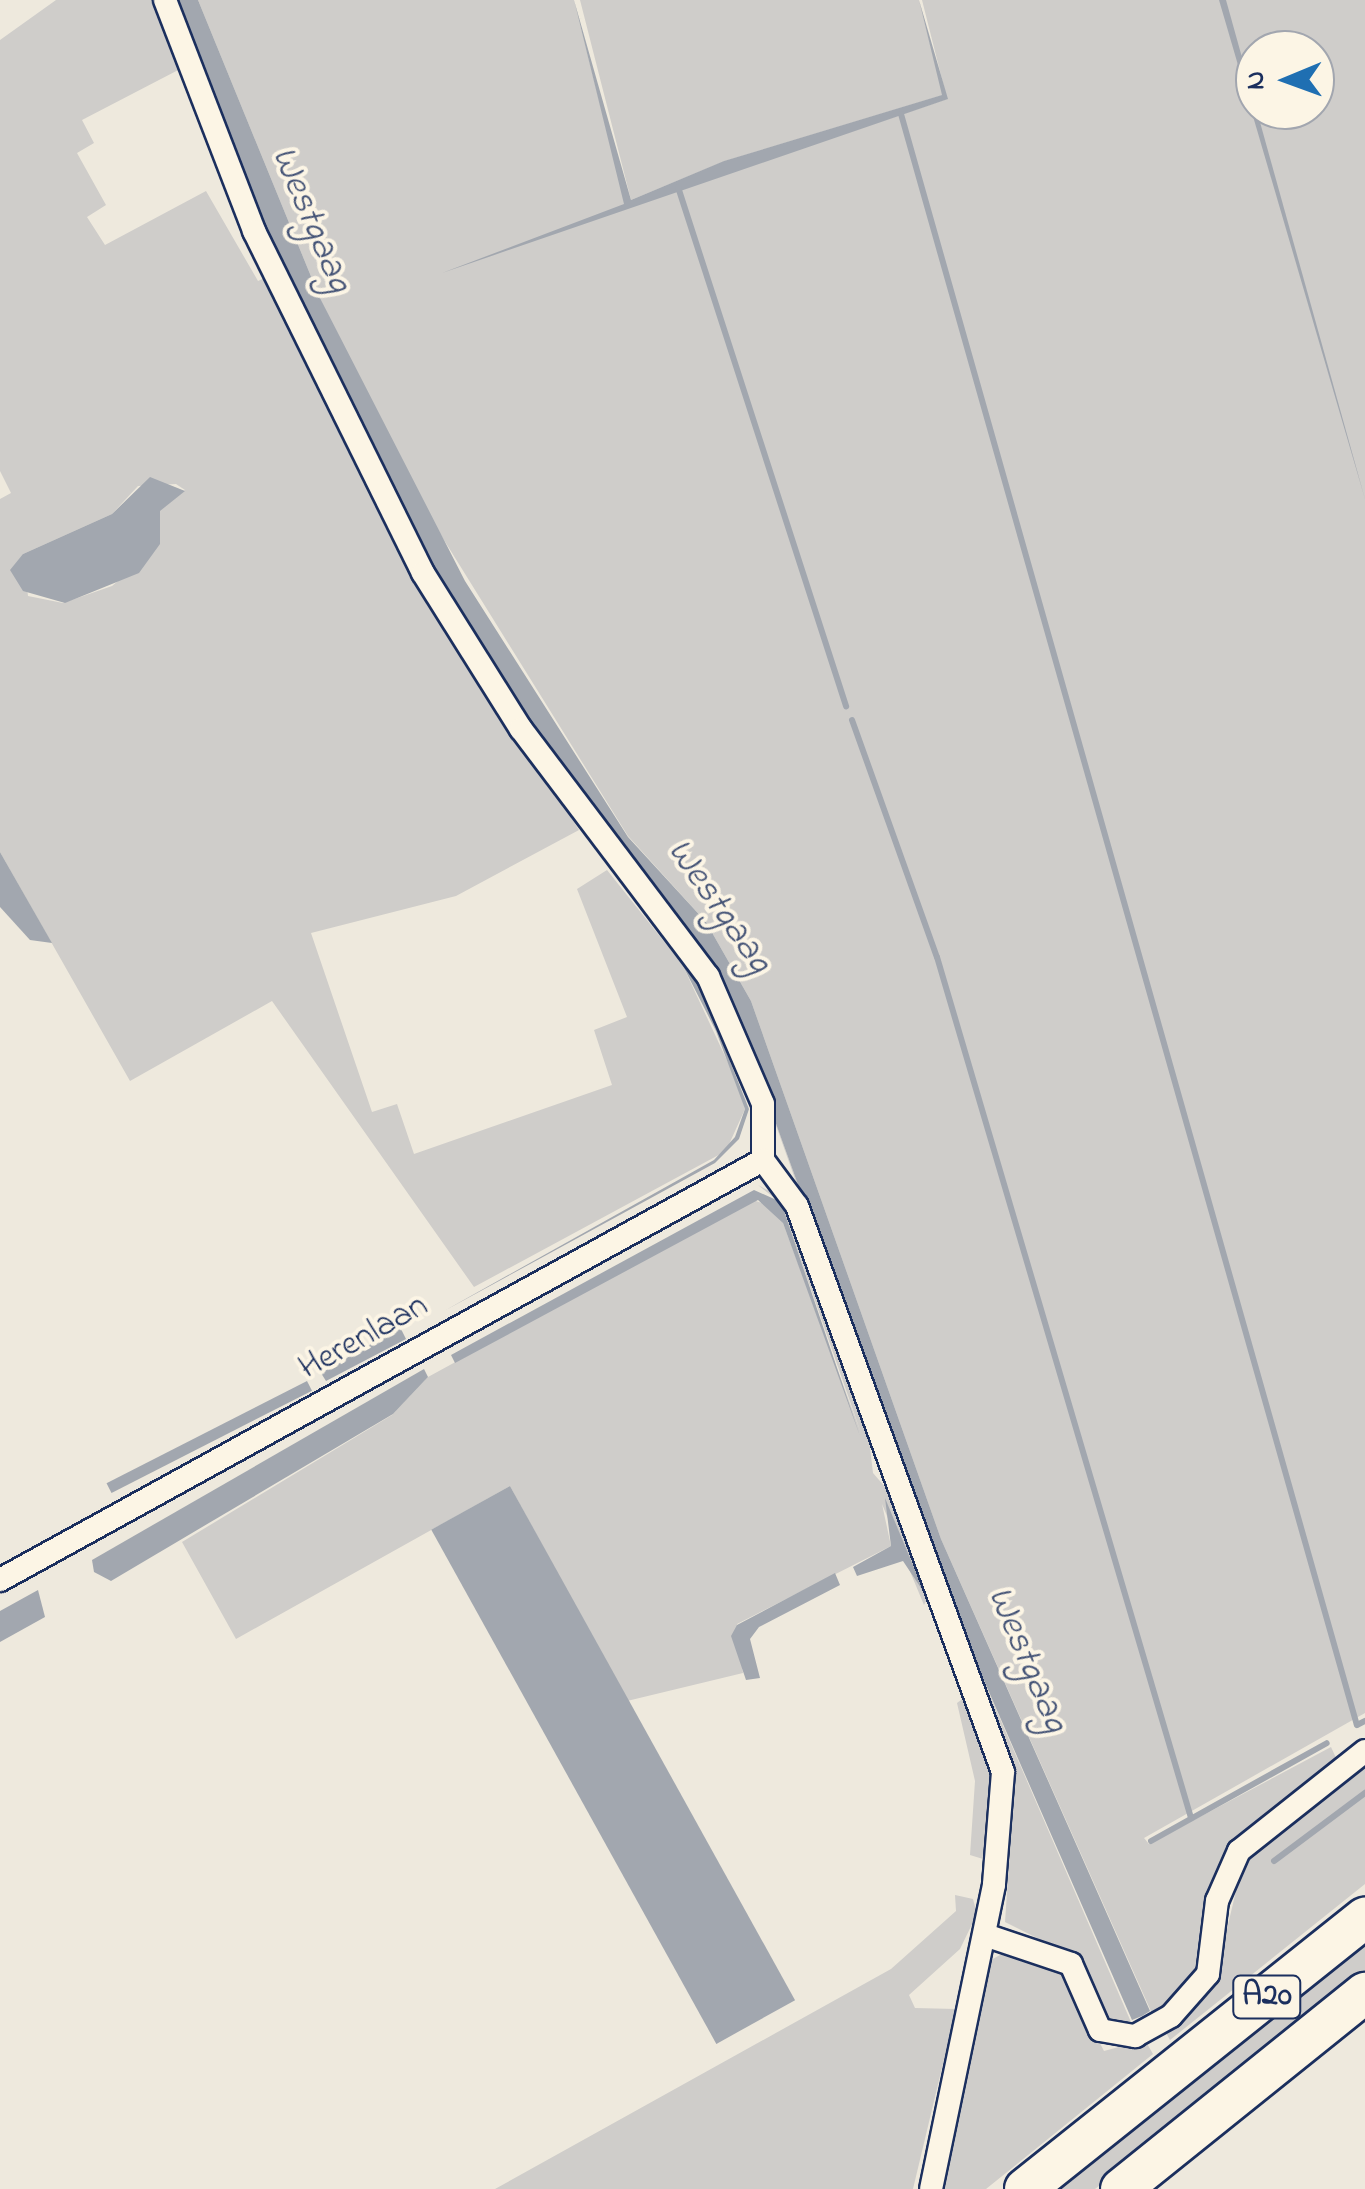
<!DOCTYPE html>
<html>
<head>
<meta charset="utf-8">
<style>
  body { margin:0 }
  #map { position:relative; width:1365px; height:2189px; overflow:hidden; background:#eee9dd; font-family:"Indie Flower",sans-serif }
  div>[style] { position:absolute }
  .green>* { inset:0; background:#cfcdca }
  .water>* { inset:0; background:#a2a7af; transform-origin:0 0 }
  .stream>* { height:6px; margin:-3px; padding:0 3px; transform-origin:3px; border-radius:3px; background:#a2a7af }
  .roads { filter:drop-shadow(2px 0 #1b2f5e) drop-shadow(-2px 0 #1b2f5e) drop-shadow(0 2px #1b2f5e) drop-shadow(0 -2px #1b2f5e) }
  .minor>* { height:22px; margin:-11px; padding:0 11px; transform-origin:11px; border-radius:11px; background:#fcf5e5 }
  .motorway>* { height:40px; margin:-20px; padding:0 20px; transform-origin:20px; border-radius:20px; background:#fcf5e5 }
  span { translate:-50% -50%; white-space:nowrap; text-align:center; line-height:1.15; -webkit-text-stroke:8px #fcf5e5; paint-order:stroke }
  .shield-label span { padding:2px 8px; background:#fcf5e5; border:2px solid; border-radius:8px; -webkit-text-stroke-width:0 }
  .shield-label { font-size:32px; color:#1b2f5e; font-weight:700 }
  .street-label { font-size:35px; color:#1b2f5e }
  .water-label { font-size:38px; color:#445376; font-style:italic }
  .north { position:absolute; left:1235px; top:30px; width:100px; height:100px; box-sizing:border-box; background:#fcf5e5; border:2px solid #a2a6af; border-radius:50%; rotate:269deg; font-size:28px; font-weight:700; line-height:40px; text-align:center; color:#1b2f5e }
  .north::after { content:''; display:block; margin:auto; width:35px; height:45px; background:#1f6fb2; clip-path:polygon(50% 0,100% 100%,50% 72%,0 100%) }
</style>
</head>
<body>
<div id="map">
  <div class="green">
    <i style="clip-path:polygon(evenodd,56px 0,153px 0,184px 67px,82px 120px,94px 143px,77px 153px,106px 205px,87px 217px,105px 245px,206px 191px,258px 281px,267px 277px,391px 537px,579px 830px,456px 896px,311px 933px,372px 1112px,397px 1104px,414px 1154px,612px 1085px,594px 1030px,627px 1017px,577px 889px,607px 870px,682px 964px,738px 1084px,745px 1109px,726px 1151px,474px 1287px,272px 1001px,130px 1081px,0 852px,0 499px,11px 493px,0 471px,0 40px,56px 0,176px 484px,185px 490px,159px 511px,154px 551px,112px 586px,63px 603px,28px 596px,23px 554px,112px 514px,138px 486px,176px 484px)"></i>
    <i style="clip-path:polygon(evenodd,198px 0,574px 0,626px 208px,947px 99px,922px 0,1365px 0,1365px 1713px,1144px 1838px,1149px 1844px,1331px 1747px,1337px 1760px,1235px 1842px,1209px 1897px,1200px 1964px,1154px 2018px,941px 1539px,751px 1001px,706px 922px,628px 836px,421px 503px,319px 296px,198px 0,1255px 50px,1315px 50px,1315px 110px,1255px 110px,1255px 50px)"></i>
    <i style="clip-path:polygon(580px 0,919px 0,943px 95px,725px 161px,631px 200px)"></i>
    <i style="clip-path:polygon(626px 850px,732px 1002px,945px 1591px,1134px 2029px,1107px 2022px,1077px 1958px,1005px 1922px,1014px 1790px,1002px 1729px,945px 1601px,768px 1103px)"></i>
    <i style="clip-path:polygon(758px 1185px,780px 1197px,790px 1215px,868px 1431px,873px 1473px,892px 1495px,930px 1593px,924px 1605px,882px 1504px,891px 1546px,737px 1624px,743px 1673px,627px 1701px,510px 1486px,236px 1639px,182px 1542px,392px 1415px,428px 1377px,753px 1200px,776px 1208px,783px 1223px,861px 1433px,781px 1203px)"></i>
    <i style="clip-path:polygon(973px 1691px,994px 1782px,983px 1859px,970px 1855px,975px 1781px,957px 1703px)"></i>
    <i style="clip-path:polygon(1365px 1761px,1365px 1884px,1170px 2040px,1163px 2027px,1214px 1984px,1244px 1857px)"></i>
    <i style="clip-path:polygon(955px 1895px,973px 1899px,977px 1914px,960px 1949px,909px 1995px,915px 2008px,956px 2009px,913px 2189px,495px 2189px,891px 1969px,956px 1911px)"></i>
    <i style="clip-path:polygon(1365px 1928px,1365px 1972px,1144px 2150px,1095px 2189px,1040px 2189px)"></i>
    <i style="clip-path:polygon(1007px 1951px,1064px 1974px,1104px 2051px,1145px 2040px,1153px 2054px,986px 2189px,942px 2189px,991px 1960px)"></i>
  </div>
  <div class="water">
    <i style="clip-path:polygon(175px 0,198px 0,319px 296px,465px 581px,628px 837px,706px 922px,751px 1001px,941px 1539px,1150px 2011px,1142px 2016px,1132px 2020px,945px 1591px,732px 1002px,674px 909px,499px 679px,402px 520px,266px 242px)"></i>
    <i style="clip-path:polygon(574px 0,631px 200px,724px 161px,942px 95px,919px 0,948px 99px,442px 273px,624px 204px)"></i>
    <i style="clip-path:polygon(1219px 0,1226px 0,1365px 499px)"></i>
    <i style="clip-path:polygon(150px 477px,185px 491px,160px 511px,160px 544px,139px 573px,65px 603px,23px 591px,10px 570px,23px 554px,112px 514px)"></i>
    <i style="clip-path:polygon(0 852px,52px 943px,30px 940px,0 907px)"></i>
    <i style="clip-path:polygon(613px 872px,629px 886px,701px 989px,749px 1109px,739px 1139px,715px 1163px,444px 1311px,714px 1160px,735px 1137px,745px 1109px,716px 1031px,682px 964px)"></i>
    <i style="clip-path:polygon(754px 1190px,781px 1202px,860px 1436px,783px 1223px,758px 1200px,455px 1363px,451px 1355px)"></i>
    <i style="clip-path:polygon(400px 1327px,406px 1339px,326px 1381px,321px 1373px)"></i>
    <i style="clip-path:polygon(424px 1369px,428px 1377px,393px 1414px,111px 1581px,94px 1572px,92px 1560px)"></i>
    <i style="left:307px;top:1381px;width:11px;height:225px;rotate:63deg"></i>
    <i style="left:510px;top:1486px;width:588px;height:90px;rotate:61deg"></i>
    <i style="clip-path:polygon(885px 1498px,925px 1594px,903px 1561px,857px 1576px,853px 1567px,891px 1546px)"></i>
    <i style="clip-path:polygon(835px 1573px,840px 1585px,759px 1627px,750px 1639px,760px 1678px,746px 1680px,731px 1636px,737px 1625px)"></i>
    <i style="clip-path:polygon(38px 1590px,45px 1617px,0 1642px,0 1611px)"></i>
  </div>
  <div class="stream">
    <i style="left:901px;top:114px;width:1674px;rotate:74.2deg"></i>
    <i style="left:1357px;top:1725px;width:9px;rotate:-27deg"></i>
    <i style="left:678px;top:187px;width:546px;rotate:72.06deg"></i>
    <i style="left:852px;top:720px;width:252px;rotate:70.3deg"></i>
    <i style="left:937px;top:957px;width:898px;rotate:73.56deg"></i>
    <i style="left:1151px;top:1841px;width:201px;rotate:-29.1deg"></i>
    <i style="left:1274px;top:1861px;width:114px;rotate:-36.8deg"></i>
  </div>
  <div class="roads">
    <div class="minor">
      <i style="left:165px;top:0;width:248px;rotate:68.9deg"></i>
      <i style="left:254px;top:231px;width:381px;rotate:63.7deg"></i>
      <i style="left:423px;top:573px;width:184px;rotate:57.9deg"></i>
      <i style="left:521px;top:729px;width:310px;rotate:52.9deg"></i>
      <i style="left:708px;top:976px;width:139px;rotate:66.7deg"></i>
      <i style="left:763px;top:1104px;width:56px;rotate:90deg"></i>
      <i style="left:763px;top:1160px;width:57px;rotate:53.5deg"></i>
      <i style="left:797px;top:1206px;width:602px;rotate:70deg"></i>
      <i style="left:1003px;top:1772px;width:113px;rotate:94.6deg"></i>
      <i style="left:994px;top:1885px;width:310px;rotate:101.7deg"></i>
      <i style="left:0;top:1580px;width:871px;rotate:-28.83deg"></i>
      <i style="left:985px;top:1935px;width:91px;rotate:18.6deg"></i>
      <i style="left:1071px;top:1964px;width:72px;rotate:66.3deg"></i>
      <i style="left:1100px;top:2030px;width:36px;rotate:10deg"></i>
      <i style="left:1135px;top:2036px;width:41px;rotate:-29.1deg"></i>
      <i style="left:1171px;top:2016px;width:56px;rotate:-48.6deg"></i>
      <i style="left:1208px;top:1974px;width:74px;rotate:-83deg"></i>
      <i style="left:1217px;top:1901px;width:55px;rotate:-66.3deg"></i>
      <i style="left:1239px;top:1851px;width:161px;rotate:-38.4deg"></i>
    </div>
    <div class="motorway">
      <i style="left:1025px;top:2189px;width:435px;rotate:-38.6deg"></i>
      <i style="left:1121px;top:2189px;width:313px;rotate:-38.8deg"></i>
    </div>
  </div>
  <div class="shield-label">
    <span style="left:1267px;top:1997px">A20</span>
  </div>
  <div class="street-label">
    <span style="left:364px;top:1338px;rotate:-29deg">Herenlaan</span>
  </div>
  <div class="water-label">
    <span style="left:310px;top:220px;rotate:67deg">Westgaag</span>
    <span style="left:718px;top:907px;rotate:55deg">Westgaag</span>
    <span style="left:1026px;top:1660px;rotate:67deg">Westgaag</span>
  </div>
  <div class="north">N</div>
</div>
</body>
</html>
